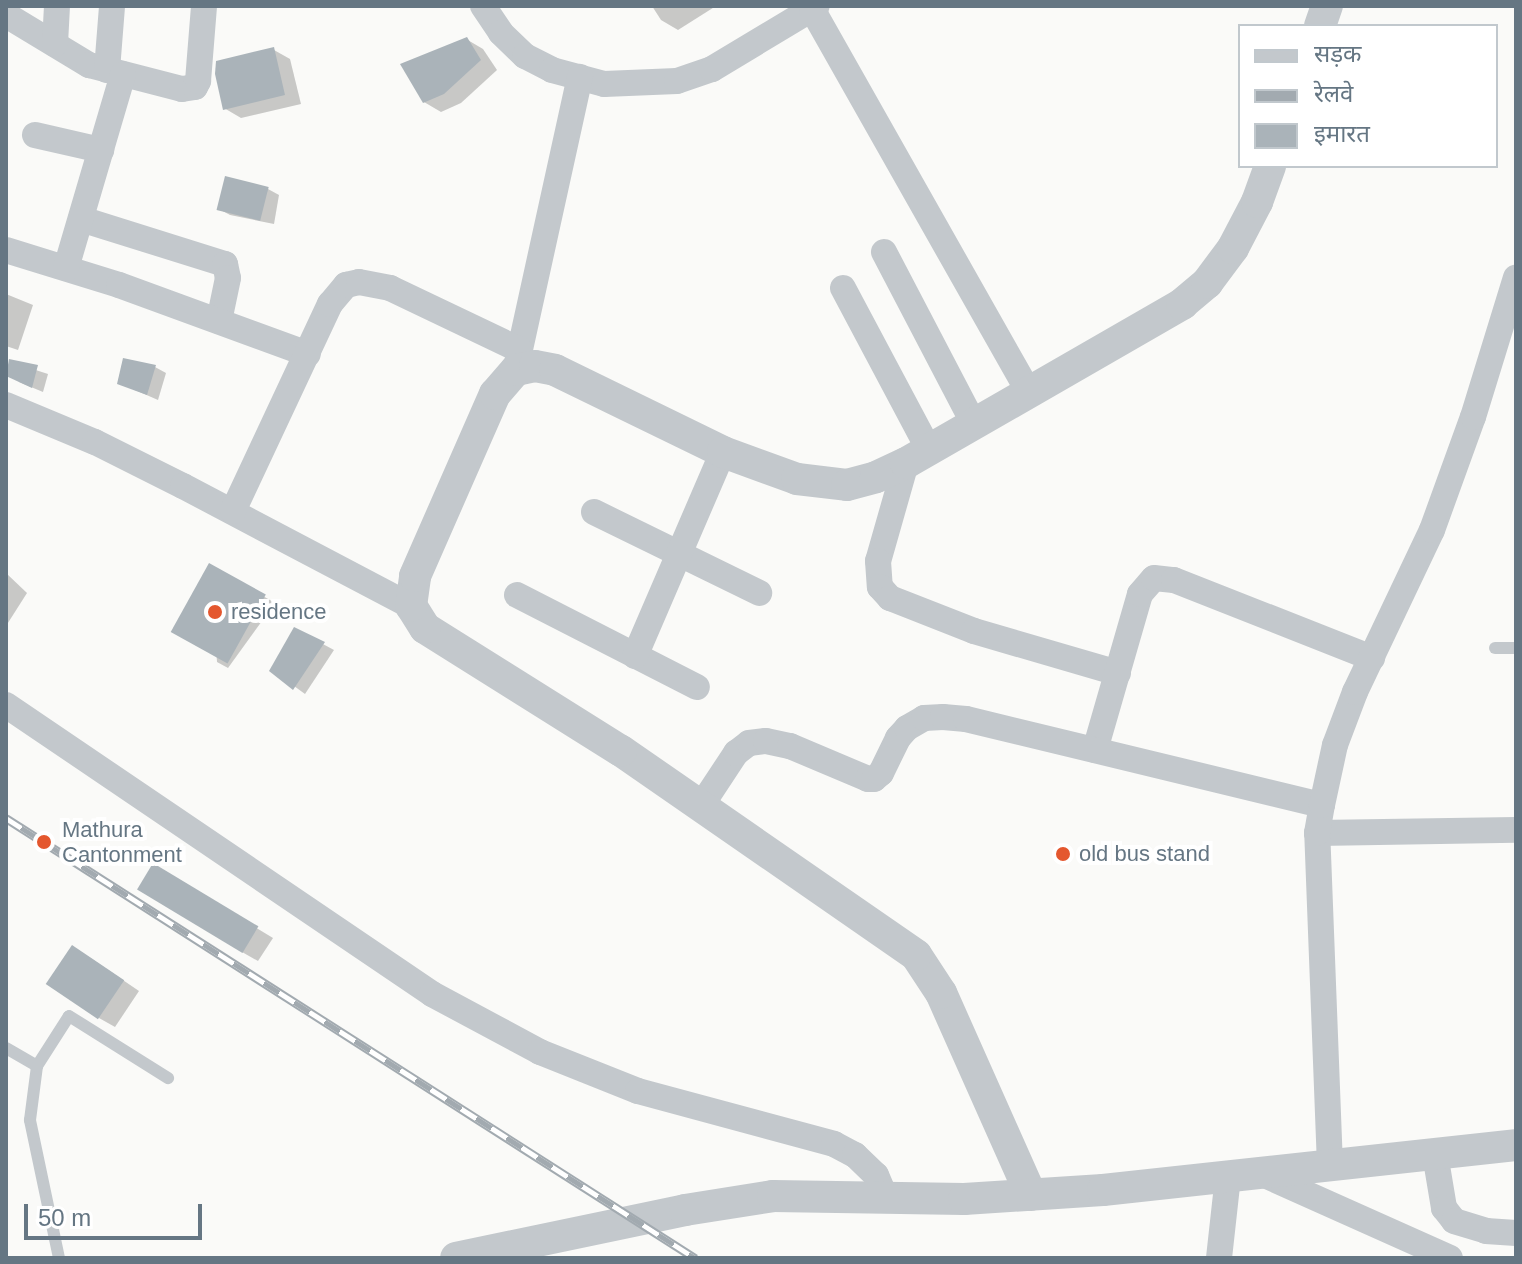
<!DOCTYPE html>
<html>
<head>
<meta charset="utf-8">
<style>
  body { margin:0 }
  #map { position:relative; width:1522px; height:1264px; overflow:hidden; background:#fafaf8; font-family:Helvetica,"Noto Sans Devanagari",sans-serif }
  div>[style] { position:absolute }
  .shadow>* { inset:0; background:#0003 }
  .building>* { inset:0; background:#aab3b9; transform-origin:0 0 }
  .service>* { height:12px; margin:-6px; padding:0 6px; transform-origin:6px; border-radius:6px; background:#c3c8cc }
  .minor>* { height:26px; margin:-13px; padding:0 13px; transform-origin:13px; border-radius:13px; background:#c3c8cc }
  .tertiary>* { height:32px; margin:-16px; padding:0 16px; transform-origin:16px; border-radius:16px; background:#c3c8cc }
  .rail>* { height:9px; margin-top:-4.5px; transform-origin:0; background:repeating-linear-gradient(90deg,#fff 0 18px,#a2aab0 0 36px); box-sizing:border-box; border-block:2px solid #a2aab0 }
  .dots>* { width:22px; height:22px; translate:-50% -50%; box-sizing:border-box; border:4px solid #fff; border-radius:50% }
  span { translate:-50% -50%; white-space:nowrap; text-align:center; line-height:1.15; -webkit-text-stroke:8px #fff; paint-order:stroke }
  .poi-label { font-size:22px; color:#657683 }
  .left { translate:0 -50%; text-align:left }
  .frame { position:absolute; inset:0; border:8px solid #657683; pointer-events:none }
  .legend { position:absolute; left:1238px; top:24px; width:260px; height:144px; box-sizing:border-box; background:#fff; border:2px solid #c1c8cd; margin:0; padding:10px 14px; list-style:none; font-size:24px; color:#657683 }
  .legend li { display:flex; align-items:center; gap:16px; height:40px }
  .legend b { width:40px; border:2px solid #c1c8cd }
  .scale { position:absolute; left:24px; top:1204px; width:178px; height:36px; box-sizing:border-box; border:4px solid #657683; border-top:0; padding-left:10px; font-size:24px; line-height:28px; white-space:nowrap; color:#657683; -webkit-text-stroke:6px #fff; paint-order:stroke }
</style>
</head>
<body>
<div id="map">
  <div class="shadow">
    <i style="clip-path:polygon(652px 6px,716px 6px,678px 30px,661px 20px)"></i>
    <i style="clip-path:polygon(466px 39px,483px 49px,497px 70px,461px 103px,441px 112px,424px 102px)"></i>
    <i style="clip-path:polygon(274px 50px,290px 59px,301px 104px,241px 118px,224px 108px)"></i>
    <i style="clip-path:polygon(268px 189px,279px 195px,274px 224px,230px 215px,219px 209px)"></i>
    <i style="clip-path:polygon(6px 294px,33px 305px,18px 350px,6px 346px)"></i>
    <i style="clip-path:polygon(11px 362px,48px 374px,43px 392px,19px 382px)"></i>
    <i style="clip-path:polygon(155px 367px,166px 373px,158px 400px,119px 383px)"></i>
    <i style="clip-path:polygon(210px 565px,275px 603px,228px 668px,217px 662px)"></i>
    <i style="clip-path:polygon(6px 573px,27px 593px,6px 626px)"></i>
    <i style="clip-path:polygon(295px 629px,334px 650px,305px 694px,272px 670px)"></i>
    <i style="clip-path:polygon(170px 875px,273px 938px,258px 961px,242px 952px)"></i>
    <i style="clip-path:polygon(89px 957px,139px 991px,115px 1027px,99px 1018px)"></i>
  </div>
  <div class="building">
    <i style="clip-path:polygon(467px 37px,481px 60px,444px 94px,423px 103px,400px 64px)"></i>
    <i style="clip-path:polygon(274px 47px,285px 95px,223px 110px,215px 74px,216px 61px)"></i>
    <i style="left:225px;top:176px;width:45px;height:35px;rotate:14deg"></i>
    <i style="clip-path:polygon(123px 358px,156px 365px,147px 395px,117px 384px)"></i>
    <i style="clip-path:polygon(9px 359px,38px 365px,32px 388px,6px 376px)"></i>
    <i style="left:209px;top:563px;width:65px;height:79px;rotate:29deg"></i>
    <i style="clip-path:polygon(294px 627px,325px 642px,293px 690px,269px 671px)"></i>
    <i style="left:153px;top:863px;width:123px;height:31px;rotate:31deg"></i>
    <i style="left:72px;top:945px;width:63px;height:47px;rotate:34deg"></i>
  </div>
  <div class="service">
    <i style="left:1495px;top:648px;width:21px"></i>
    <i style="left:6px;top:1048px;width:36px;rotate:30deg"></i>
    <i style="left:59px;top:1258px;width:141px;rotate:-101.9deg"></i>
    <i style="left:30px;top:1120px;width:54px;rotate:-82.6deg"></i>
    <i style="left:37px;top:1066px;width:59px;rotate:-57.4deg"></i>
    <i style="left:69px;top:1016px;width:117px;rotate:32.1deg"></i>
  </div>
  <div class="minor">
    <i style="left:483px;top:6px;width:32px;rotate:56deg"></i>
    <i style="left:501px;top:33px;width:33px;rotate:44deg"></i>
    <i style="left:525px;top:56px;width:30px;rotate:27deg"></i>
    <i style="left:552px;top:70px;width:54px;rotate:15.1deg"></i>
    <i style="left:604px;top:84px;width:73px;rotate:-2.4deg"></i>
    <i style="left:677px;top:81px;width:37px;rotate:-19deg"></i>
    <i style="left:712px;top:69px;width:122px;rotate:-31deg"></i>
    <i style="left:812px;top:9px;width:440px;rotate:60.5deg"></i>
    <i style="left:6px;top:15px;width:97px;rotate:31.1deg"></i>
    <i style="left:89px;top:65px;width:96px;rotate:14.5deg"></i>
    <i style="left:182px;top:89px;width:13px;rotate:-9deg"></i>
    <i style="left:195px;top:87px;width:7px;rotate:-63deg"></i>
    <i style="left:198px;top:81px;width:75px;rotate:-85.4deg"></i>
    <i style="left:55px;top:44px;width:38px;rotate:-87deg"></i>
    <i style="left:107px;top:70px;width:64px;rotate:-85.5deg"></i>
    <i style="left:35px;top:135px;width:68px;rotate:12.8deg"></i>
    <i style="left:81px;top:219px;width:151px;rotate:17.4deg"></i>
    <i style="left:225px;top:264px;width:14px;rotate:78deg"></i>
    <i style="left:228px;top:278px;width:44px;rotate:101.8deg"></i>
    <i style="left:6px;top:250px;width:118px;rotate:17.2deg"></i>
    <i style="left:119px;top:285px;width:201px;rotate:20.1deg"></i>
    <i style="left:884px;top:252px;width:192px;rotate:62.4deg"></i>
    <i style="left:66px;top:268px;width:202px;rotate:-73.6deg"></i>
    <i style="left:843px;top:288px;width:183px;rotate:62deg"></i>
    <i style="left:517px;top:363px;width:293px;rotate:-77.6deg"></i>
    <i style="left:6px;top:405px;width:96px;rotate:22.6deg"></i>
    <i style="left:95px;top:442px;width:98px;rotate:26.6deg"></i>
    <i style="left:183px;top:486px;width:258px;rotate:27.8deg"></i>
    <i style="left:906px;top:463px;width:102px;rotate:105.9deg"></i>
    <i style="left:878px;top:561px;width:26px;rotate:86deg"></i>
    <i style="left:880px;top:587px;width:15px;rotate:48deg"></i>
    <i style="left:890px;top:598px;width:90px;rotate:21.4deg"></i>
    <i style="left:974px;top:631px;width:150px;rotate:16.3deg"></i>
    <i style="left:233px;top:511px;width:229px;rotate:-64.9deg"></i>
    <i style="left:330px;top:304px;width:25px;rotate:-50deg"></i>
    <i style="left:346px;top:285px;width:13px;rotate:-13deg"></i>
    <i style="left:359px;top:282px;width:32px;rotate:11deg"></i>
    <i style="left:390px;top:288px;width:144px;rotate:25.5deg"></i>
    <i style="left:594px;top:512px;width:184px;rotate:26.1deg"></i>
    <i style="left:517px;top:595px;width:202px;rotate:27.1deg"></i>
    <i style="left:635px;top:656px;width:222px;rotate:-66.7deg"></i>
    <i style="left:6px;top:705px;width:515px;rotate:34.15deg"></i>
    <i style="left:432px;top:994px;width:123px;rotate:28.2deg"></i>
    <i style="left:540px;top:1052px;width:105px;rotate:21.7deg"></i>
    <i style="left:638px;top:1091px;width:203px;rotate:15.1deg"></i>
    <i style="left:834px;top:1144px;width:24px;rotate:28deg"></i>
    <i style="left:855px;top:1155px;width:29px;rotate:44deg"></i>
    <i style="left:876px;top:1175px;width:25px;rotate:67deg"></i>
    <i style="left:1095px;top:750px;width:162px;rotate:-73.9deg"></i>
    <i style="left:1140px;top:594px;width:21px;rotate:-49deg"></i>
    <i style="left:1154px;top:578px;width:20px;rotate:6deg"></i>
    <i style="left:1174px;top:580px;width:213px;rotate:21.5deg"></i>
    <i style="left:701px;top:806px;width:64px;rotate:-56.6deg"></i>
    <i style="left:736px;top:753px;width:16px;rotate:-38deg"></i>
    <i style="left:749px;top:743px;width:17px;rotate:-7deg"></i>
    <i style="left:766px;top:741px;width:25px;rotate:12deg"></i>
    <i style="left:790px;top:746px;width:85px;rotate:22.9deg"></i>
    <i style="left:868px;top:779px;width:6px"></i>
    <i style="left:874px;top:779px;width:9px;rotate:-41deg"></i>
    <i style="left:881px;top:773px;width:39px;rotate:-64deg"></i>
    <i style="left:898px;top:738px;width:13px;rotate:-48deg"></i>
    <i style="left:907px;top:728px;width:20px;rotate:-30deg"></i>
    <i style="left:924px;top:718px;width:19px;rotate:-3deg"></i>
    <i style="left:943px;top:717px;width:23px;rotate:5deg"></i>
    <i style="left:966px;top:719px;width:366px;rotate:13.6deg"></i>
    <i style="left:1317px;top:833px;width:199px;rotate:-0.9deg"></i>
    <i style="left:1435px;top:1154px;width:55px;rotate:80.5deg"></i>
    <i style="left:1444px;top:1208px;width:16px;rotate:52deg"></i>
    <i style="left:1454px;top:1221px;width:34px;rotate:17deg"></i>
    <i style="left:1486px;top:1231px;width:30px;rotate:4deg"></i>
    <i style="left:1330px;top:1166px;width:333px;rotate:-92.2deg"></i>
    <i style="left:1317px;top:833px;width:28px;rotate:-80deg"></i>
    <i style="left:1322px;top:805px;width:61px;rotate:-77.8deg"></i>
    <i style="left:1335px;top:745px;width:57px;rotate:-69.3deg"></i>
    <i style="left:1355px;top:692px;width:179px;rotate:-64.6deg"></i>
    <i style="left:1432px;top:530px;width:120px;rotate:-70.1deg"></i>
    <i style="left:1473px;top:417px;width:146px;rotate:-72.9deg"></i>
    <i style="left:1260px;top:1173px;width:208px;rotate:24.1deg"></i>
    <i style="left:1219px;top:1258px;width:81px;rotate:-83.7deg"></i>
  </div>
  <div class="tertiary">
    <i style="left:1320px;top:26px;width:21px;rotate:-71deg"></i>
    <i style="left:1031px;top:1195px;width:221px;rotate:-114deg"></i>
    <i style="left:941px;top:993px;width:45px;rotate:-123.3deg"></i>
    <i style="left:916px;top:955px;width:359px;rotate:-145.3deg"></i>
    <i style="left:621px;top:751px;width:231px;rotate:-147.9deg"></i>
    <i style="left:425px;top:628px;width:26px;rotate:-122deg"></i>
    <i style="left:411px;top:606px;width:30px;rotate:-82deg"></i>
    <i style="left:415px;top:576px;width:199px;rotate:-66.3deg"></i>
    <i style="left:495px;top:394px;width:32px;rotate:-49deg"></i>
    <i style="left:516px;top:370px;width:19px;rotate:-12deg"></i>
    <i style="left:535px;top:366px;width:20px;rotate:11deg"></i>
    <i style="left:555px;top:370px;width:187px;rotate:26deg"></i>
    <i style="left:723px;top:452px;width:79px;rotate:20deg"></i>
    <i style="left:797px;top:479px;width:50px;rotate:6.8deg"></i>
    <i style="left:847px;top:485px;width:30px;rotate:-15deg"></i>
    <i style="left:876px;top:477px;width:33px;rotate:-25deg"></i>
    <i style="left:906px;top:463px;width:319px;rotate:-29.9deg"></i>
    <i style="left:1182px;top:304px;width:33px;rotate:-40deg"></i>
    <i style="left:1207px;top:283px;width:44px;rotate:-53.4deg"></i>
    <i style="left:1233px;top:248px;width:52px;rotate:-62.4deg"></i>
    <i style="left:1257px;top:202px;width:38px;rotate:-70deg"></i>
    <i style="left:456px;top:1258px;width:234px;rotate:-11.8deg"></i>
    <i style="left:685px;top:1210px;width:89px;rotate:-9deg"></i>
    <i style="left:773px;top:1196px;width:191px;rotate:0.9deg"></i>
    <i style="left:964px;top:1199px;width:139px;rotate:-3.7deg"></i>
    <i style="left:1103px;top:1190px;width:415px;rotate:-6.2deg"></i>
  </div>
  <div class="rail">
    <i style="left:6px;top:818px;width:818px;rotate:32.56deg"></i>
  </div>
  <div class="dots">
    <i style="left:215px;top:612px;background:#e4572e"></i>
    <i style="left:44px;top:842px;background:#e4572e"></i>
    <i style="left:1063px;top:854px;background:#e4572e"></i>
  </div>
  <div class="poi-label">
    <span class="left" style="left:231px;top:612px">residence</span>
    <span class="left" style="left:62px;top:842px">Mathura<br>Cantonment</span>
    <span class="left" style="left:1079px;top:854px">old bus stand</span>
  </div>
  <div class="frame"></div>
  <ul class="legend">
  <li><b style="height:10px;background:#c3c8cc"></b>सड़क</li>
  <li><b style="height:10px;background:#a2aab0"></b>रेलवे</li>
  <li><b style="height:22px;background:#aab3b9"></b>इमारत</li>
  </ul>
  <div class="scale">50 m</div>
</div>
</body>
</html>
